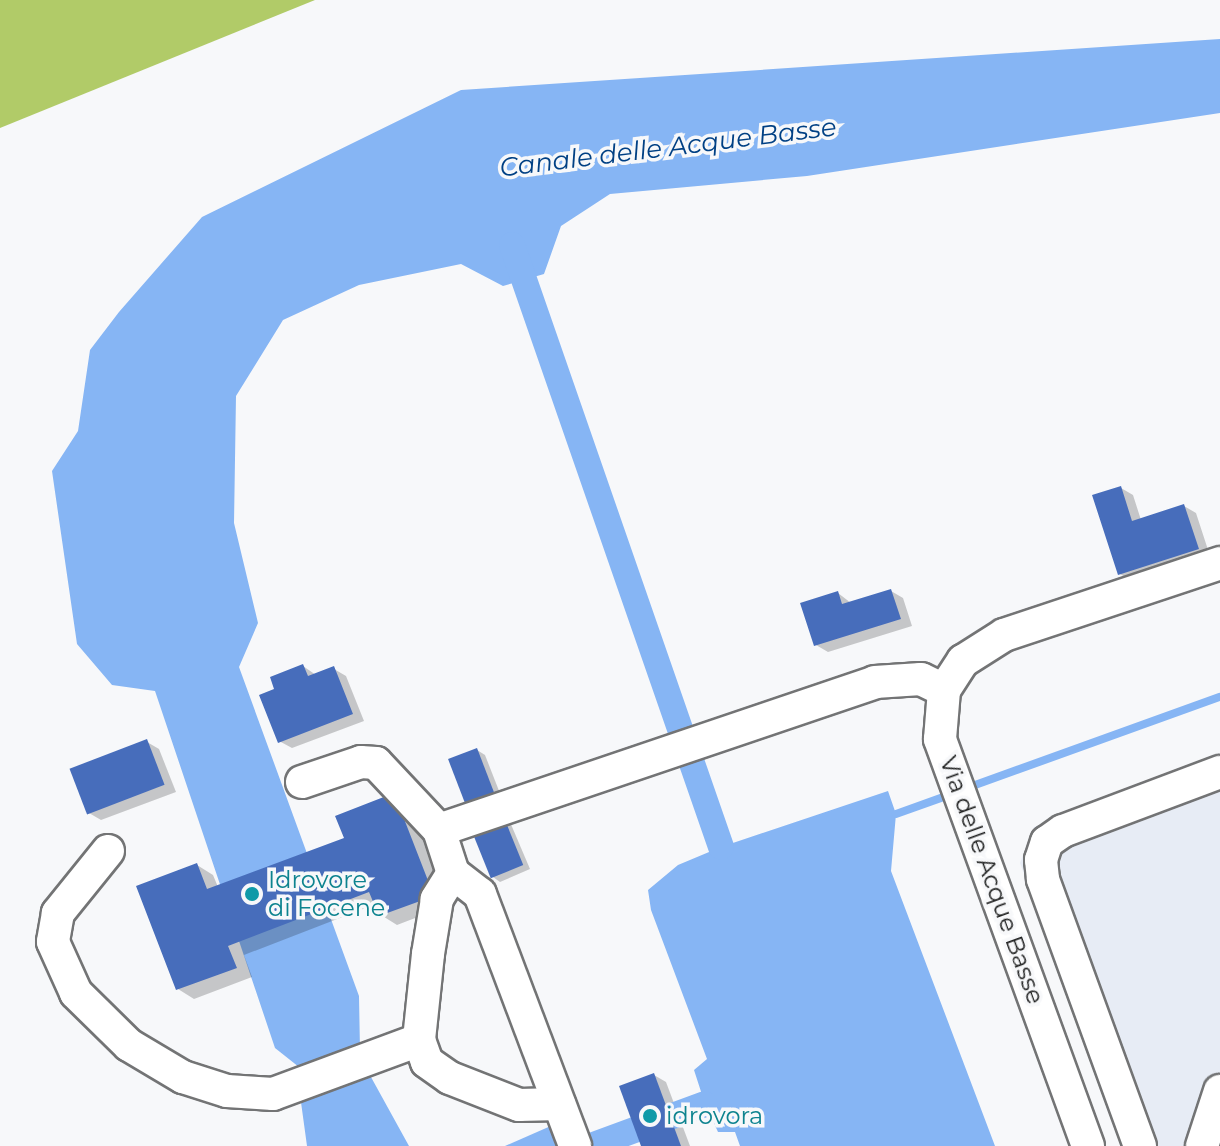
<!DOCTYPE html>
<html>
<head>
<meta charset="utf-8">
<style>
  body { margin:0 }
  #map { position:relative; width:1220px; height:1146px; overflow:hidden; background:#f7f8fa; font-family:Montserrat,sans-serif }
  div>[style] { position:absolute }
  .built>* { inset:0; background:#e7ecf5 }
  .forest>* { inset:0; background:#b1cb68 }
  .water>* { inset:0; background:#86b5f4 }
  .shadow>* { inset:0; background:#0003 }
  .stream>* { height:8px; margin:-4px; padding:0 4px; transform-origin:4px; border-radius:4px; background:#86b5f4 }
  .canal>* { height:26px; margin:-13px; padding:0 13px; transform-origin:13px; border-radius:13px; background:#86b5f4 }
  .building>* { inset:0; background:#476dbb; transform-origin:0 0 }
  .roads { filter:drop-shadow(2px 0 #737475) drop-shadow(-2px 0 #737475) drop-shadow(0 2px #737475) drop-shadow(0 -2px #737475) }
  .minor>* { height:32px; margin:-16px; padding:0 16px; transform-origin:16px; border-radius:16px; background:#fff }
  .dots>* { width:22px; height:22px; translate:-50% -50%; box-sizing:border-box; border:4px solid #f7f8fa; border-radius:50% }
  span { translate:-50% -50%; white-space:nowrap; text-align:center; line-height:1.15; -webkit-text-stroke:7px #f7f8fa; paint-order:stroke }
  .culture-label { font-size:24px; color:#0d838f }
  .left { translate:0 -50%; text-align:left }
  .street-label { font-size:24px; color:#1f2020 }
  .water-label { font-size:26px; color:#004084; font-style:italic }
</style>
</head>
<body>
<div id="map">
  <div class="built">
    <i style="clip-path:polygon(1220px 758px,1220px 1146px,1125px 1146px,1020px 863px,1034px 827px)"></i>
  </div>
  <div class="forest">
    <i style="clip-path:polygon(0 0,315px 0,0 128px)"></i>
  </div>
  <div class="water">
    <i style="clip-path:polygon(1220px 39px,1220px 113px,807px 176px,610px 194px,561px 226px,544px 274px,503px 286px,461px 264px,359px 285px,283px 320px,236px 396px,234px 523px,258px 623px,239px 667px,359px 996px,360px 1050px,366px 1068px,409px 1146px,307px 1146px,300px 1095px,304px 1071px,275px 1048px,155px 691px,112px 685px,77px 644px,52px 471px,78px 431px,90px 350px,119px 312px,202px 217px,461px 90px)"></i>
    <i style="clip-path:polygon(888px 791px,896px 814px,891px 871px,995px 1146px,740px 1146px,735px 1132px,718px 1132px,705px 1104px,694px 1070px,707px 1059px,651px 910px,648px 890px,678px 865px,721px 847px)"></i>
    <i style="clip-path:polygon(553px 1125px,561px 1146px,505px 1146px)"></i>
  </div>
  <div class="shadow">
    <i style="clip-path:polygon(1121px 488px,1133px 495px,1141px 520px,1184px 506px,1196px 513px,1210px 556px,1132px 581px,1120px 574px)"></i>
    <i style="clip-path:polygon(891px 591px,903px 598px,912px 626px,828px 652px,816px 645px,838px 593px,851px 603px)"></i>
    <i style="clip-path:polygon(303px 666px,316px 675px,334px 669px,346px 676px,364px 721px,292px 748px,279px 741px,277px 690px)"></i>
    <i style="clip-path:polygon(147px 742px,159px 749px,176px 792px,101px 820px,89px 813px)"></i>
    <i style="clip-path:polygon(477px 750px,485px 755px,503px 801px,476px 812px)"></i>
    <i style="clip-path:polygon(411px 805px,449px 905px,397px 925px,381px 915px,376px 904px,244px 955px,252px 977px,194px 999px,178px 989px,197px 865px,213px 875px,218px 887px,346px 839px)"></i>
    <i style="clip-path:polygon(510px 822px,530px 869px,500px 882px,493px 877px,473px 830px)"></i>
    <i style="clip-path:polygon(654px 1075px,666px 1082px,690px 1146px,643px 1146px)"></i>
  </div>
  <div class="stream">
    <i style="left:964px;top:789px;width:272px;rotate:-19.8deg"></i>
    <i style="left:896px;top:814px;width:59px;rotate:-19.7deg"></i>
  </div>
  <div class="canal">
    <i style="left:512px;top:245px;width:637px;rotate:70.85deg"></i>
    <i style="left:591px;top:1146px;width:121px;rotate:-20.2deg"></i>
  </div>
  <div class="building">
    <i style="clip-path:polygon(1121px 486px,1132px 521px,1184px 504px,1199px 549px,1118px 575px,1092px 495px)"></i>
    <i style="clip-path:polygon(891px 589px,901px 619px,814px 646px,800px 603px,838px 591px,842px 604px)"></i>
    <i style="clip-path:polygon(303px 664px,308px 676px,334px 666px,353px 714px,278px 743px,259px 695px,274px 689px,270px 677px)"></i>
    <i style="left:147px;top:739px;width:49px;height:83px;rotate:69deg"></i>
    <i style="left:477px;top:748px;width:53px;height:31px;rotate:69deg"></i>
    <i style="clip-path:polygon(394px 793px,434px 896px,379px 916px,369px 892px,228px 946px,237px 968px,176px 990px,136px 886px,197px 863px,207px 889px,344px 838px,335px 816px)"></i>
    <i style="left:503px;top:815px;width:54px;height:35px;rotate:68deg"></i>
    <i style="clip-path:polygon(654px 1073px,681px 1146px,641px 1146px,619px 1086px)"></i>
  </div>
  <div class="roads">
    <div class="minor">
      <i style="left:302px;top:782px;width:62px;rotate:-18.7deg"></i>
      <i style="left:361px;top:762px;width:15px;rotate:4deg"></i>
      <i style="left:376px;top:763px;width:92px;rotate:46.8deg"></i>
      <i style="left:439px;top:830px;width:45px;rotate:72deg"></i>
      <i style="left:453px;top:873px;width:34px;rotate:38deg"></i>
      <i style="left:480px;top:894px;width:269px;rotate:69.3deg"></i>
      <i style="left:439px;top:830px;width:460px;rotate:-18.7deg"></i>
      <i style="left:875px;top:682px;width:46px;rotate:-3.7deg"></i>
      <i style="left:921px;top:679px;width:25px;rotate:26deg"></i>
      <i style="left:108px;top:851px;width:80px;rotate:128.9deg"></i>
      <i style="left:58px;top:913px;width:29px;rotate:100deg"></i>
      <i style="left:53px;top:942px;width:56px;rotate:65.7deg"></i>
      <i style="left:76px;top:993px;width:74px;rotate:44.5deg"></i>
      <i style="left:129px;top:1045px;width:63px;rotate:30.7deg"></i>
      <i style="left:183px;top:1077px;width:46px;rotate:17.7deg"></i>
      <i style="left:227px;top:1091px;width:46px;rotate:3.7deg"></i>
      <i style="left:273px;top:1094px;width:156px;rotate:-20.3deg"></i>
      <i style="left:453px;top:873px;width:31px;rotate:122deg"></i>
      <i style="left:437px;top:899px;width:56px;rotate:99.3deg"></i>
      <i style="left:428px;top:954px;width:86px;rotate:96deg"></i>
      <i style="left:419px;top:1040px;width:23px;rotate:70deg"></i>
      <i style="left:427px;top:1062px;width:28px;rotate:35deg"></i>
      <i style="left:450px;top:1078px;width:74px;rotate:21.4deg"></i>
      <i style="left:519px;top:1105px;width:40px;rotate:-1.4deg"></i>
      <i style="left:1088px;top:1146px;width:433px;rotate:-110deg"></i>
      <i style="left:940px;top:739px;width:49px;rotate:-85.3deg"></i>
      <i style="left:944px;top:690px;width:35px;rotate:-57deg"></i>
      <i style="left:963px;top:661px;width:49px;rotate:-32.4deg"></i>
      <i style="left:1004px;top:635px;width:228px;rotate:-18.4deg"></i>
      <i style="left:1140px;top:1146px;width:284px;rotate:-110deg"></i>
      <i style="left:1043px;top:879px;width:19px;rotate:-96deg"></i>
      <i style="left:1041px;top:860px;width:19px;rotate:-72deg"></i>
      <i style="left:1047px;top:842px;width:19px;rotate:-35deg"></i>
      <i style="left:1063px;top:831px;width:168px;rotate:-20.6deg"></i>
      <i style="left:1202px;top:1146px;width:58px;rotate:-71.9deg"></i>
    </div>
  </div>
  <div class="dots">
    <i style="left:252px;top:894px;background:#0f9aa8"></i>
    <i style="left:650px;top:1116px;background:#0f9aa8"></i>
  </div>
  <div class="culture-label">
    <span class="left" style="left:268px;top:894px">Idrovore<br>di Focene</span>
    <span class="left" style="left:666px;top:1116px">idrovora</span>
  </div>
  <div class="street-label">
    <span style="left:992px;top:880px;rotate:70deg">Via delle Acque Basse</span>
  </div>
  <div class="water-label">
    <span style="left:668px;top:148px;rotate:-7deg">Canale delle Acque Basse</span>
  </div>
</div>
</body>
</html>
